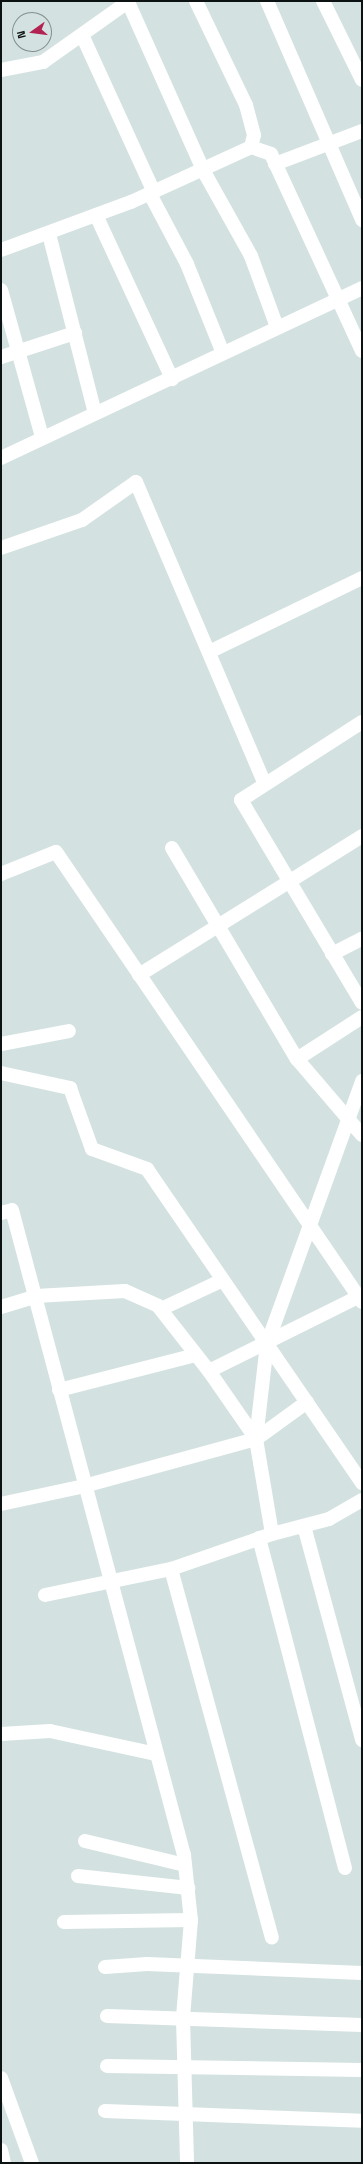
<!DOCTYPE html>
<html>
<head>
<meta charset="utf-8">
<style>
  body { margin:0 }
  #map { position:relative; width:363px; height:2164px; overflow:hidden; background:#d3e2e0; font-family:"Space Grotesk",sans-serif }
  div>[style] { position:absolute }
  .minor>* { height:14px; margin:-7px; padding:0 7px; transform-origin:7px; border-radius:7px; background:#fff }
  span { translate:-50% -50%; white-space:nowrap; text-align:center; line-height:1.15; -webkit-text-stroke:4px #d3e2e0; paint-order:stroke }
  .frame { position:absolute; inset:0; border:2px solid #0c1211; pointer-events:none }
  .north { position:absolute; left:12px; top:12px; width:40px; height:40px; box-sizing:border-box; background:#d3e2e0; border:1px solid #838f8d; border-radius:50%; rotate:256deg; font-size:11px; font-weight:700; line-height:16px; text-align:center; color:#0c1211 }
  .north::after { content:''; display:block; margin:auto; width:14px; height:18px; background:#b32352; clip-path:polygon(50% 0,100% 100%,50% 72%,0 100%) }
</style>
</head>
<body>
<div id="map">
  <div class="minor">
    <i style="left:267px;top:1px;width:239px;rotate:66.5deg"></i>
    <i style="left:323px;top:1px;width:88px;rotate:63.7deg"></i>
    <i style="left:128px;top:2px;width:184px;rotate:65.9deg"></i>
    <i style="left:203px;top:170px;width:98px;rotate:60.8deg"></i>
    <i style="left:251px;top:256px;width:76px;rotate:69.9deg"></i>
    <i style="left:82px;top:35px;width:173px;rotate:65.4deg"></i>
    <i style="left:1px;top:70px;width:43px;rotate:-10.8deg"></i>
    <i style="left:43px;top:62px;width:105px;rotate:-35.3deg"></i>
    <i style="left:251px;top:147px;width:21px;rotate:19deg"></i>
    <i style="left:271px;top:154px;width:217px;rotate:65.2deg"></i>
    <i style="left:275px;top:164px;width:93px;rotate:-20.8deg"></i>
    <i style="left:150px;top:194px;width:79px;rotate:62.1deg"></i>
    <i style="left:187px;top:264px;width:96px;rotate:68deg"></i>
    <i style="left:96px;top:215px;width:181px;rotate:65.1deg"></i>
    <i style="left:49px;top:234px;width:185px;rotate:75.6deg"></i>
    <i style="left:1px;top:250px;width:139px;rotate:-20.3deg"></i>
    <i style="left:131px;top:202px;width:132px;rotate:-24.6deg"></i>
    <i style="left:251px;top:147px;width:12px;rotate:-76deg"></i>
    <i style="left:254px;top:135px;width:31px;rotate:-105deg"></i>
    <i style="left:246px;top:105px;width:115px;rotate:-115.7deg"></i>
    <i style="left:1px;top:290px;width:153px;rotate:74.4deg"></i>
    <i style="left:1px;top:357px;width:78px;rotate:-18deg"></i>
    <i style="left:1px;top:458px;width:399px;rotate:-25.2deg"></i>
    <i style="left:1px;top:548px;width:86px;rotate:-19.1deg"></i>
    <i style="left:82px;top:520px;width:66px;rotate:-35.1deg"></i>
    <i style="left:136px;top:482px;width:328px;rotate:66.9deg"></i>
    <i style="left:209px;top:652px;width:170px;rotate:-25.8deg"></i>
    <i style="left:362px;top:722px;width:144px;rotate:147.2deg"></i>
    <i style="left:241px;top:800px;width:236px;rotate:59.2deg"></i>
    <i style="left:172px;top:848px;width:245px;rotate:59.4deg"></i>
    <i style="left:297px;top:1059px;width:100px;rotate:49.5deg"></i>
    <i style="left:1px;top:874px;width:59px;rotate:-21.8deg"></i>
    <i style="left:56px;top:852px;width:544px;rotate:55.78deg"></i>
    <i style="left:332px;top:954px;width:34px;rotate:-27deg"></i>
    <i style="left:139px;top:975px;width:263px;rotate:-31.9deg"></i>
    <i style="left:1px;top:1044px;width:69px;rotate:-10.8deg"></i>
    <i style="left:297px;top:1059px;width:77px;rotate:-32.9deg"></i>
    <i style="left:1px;top:1073px;width:71px;rotate:12.3deg"></i>
    <i style="left:70px;top:1088px;width:65px;rotate:70.2deg"></i>
    <i style="left:92px;top:1149px;width:59px;rotate:20deg"></i>
    <i style="left:147px;top:1169px;width:381px;rotate:55.6deg"></i>
    <i style="left:1px;top:1213px;width:11px;rotate:-15deg"></i>
    <i style="left:12px;top:1210px;width:668px;rotate:75.07deg"></i>
    <i style="left:184px;top:1855px;width:65px;rotate:83.9deg"></i>
    <i style="left:191px;top:1920px;width:98px;rotate:94.7deg"></i>
    <i style="left:183px;top:2018px;width:145px;rotate:88.4deg"></i>
    <i style="left:1px;top:1307px;width:37px;rotate:-17deg"></i>
    <i style="left:36px;top:1296px;width:89px;rotate:-3.2deg"></i>
    <i style="left:125px;top:1291px;width:36px;rotate:24deg"></i>
    <i style="left:158px;top:1306px;width:83px;rotate:51.9deg"></i>
    <i style="left:209px;top:1371px;width:83px;rotate:55.3deg"></i>
    <i style="left:256px;top:1439px;width:96px;rotate:80.4deg"></i>
    <i style="left:161px;top:1309px;width:68px;rotate:-25.1deg"></i>
    <i style="left:209px;top:1371px;width:171px;rotate:-26.4deg"></i>
    <i style="left:59px;top:1390px;width:140px;rotate:-14.4deg"></i>
    <i style="left:256px;top:1439px;width:96px;rotate:-83.4deg"></i>
    <i style="left:267px;top:1344px;width:280px;rotate:-70.1deg"></i>
    <i style="left:1px;top:1504px;width:85px;rotate:-12.2deg"></i>
    <i style="left:84px;top:1486px;width:178px;rotate:-15.3deg"></i>
    <i style="left:256px;top:1439px;width:63px;rotate:-36deg"></i>
    <i style="left:304px;top:1526px;width:222px;rotate:74.8deg"></i>
    <i style="left:259px;top:1538px;width:341px;rotate:75.4deg"></i>
    <i style="left:171px;top:1569px;width:382px;rotate:74.7deg"></i>
    <i style="left:45px;top:1595px;width:129px;rotate:-11.7deg"></i>
    <i style="left:171px;top:1569px;width:107px;rotate:-19.1deg"></i>
    <i style="left:272px;top:1534px;width:59px;rotate:-14.7deg"></i>
    <i style="left:329px;top:1519px;width:38px;rotate:-30deg"></i>
    <i style="left:1px;top:1734px;width:49px;rotate:-3.5deg"></i>
    <i style="left:50px;top:1731px;width:108px;rotate:12.2deg"></i>
    <i style="left:85px;top:1841px;width:103px;rotate:13.5deg"></i>
    <i style="left:78px;top:1876px;width:111px;rotate:6.2deg"></i>
    <i style="left:64px;top:1922px;width:127px;rotate:-0.9deg"></i>
    <i style="left:105px;top:1967px;width:42px;rotate:-4.1deg"></i>
    <i style="left:147px;top:1964px;width:215px;rotate:2.4deg"></i>
    <i style="left:107px;top:2016px;width:255px;rotate:2deg"></i>
    <i style="left:107px;top:2066px;width:255px;rotate:0.9deg"></i>
    <i style="left:1px;top:2078px;width:90px;rotate:70deg"></i>
    <i style="left:105px;top:2111px;width:257px;rotate:2.2deg"></i>
    <i style="left:1px;top:2150px;width:13px;rotate:77deg"></i>
  </div>
  <div class="frame"></div>
  <div class="north">N</div>
</div>
</body>
</html>
